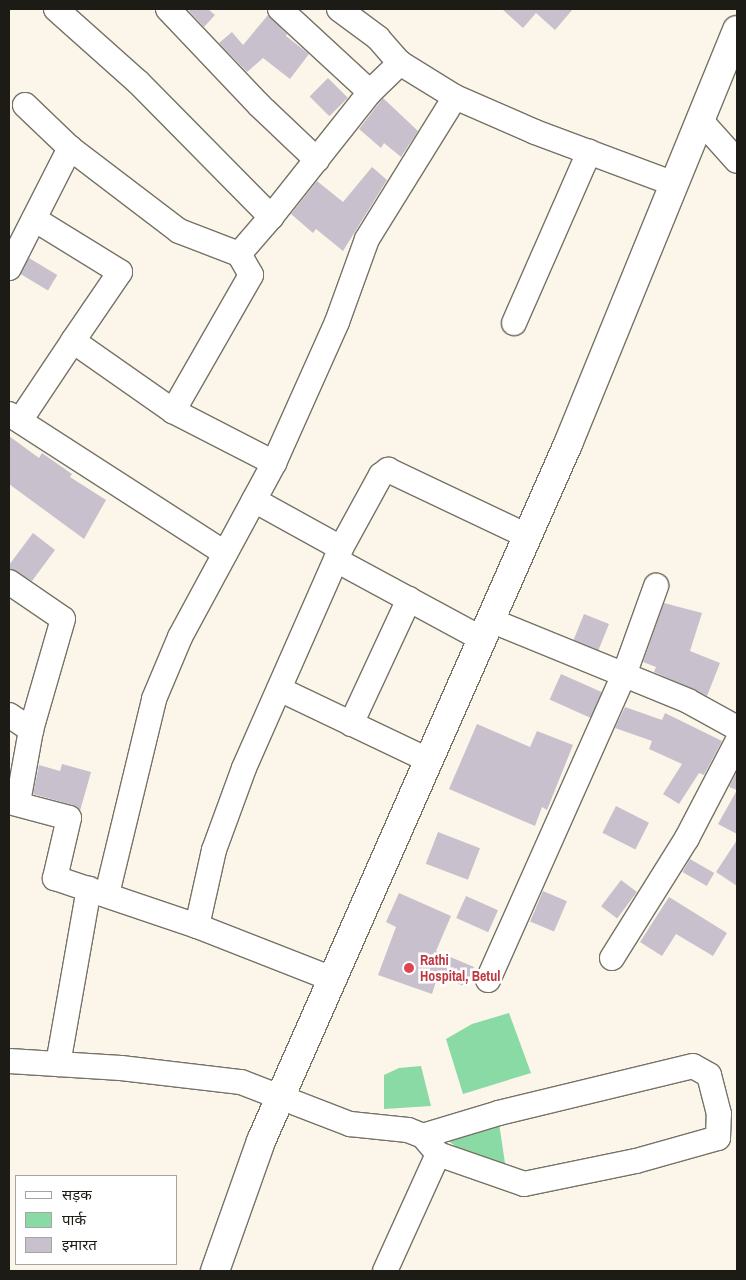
<!DOCTYPE html>
<html>
<head>
<meta charset="utf-8">
<style>
  body { margin:0 }
  #map { position:relative; width:746px; height:1280px; overflow:hidden; background:#fbf6e9; font-family:"Archivo Narrow","Noto Sans Devanagari",sans-serif }
  div>[style] { position:absolute }
  .green>* { inset:0; background:#8adaa5 }
  .building>* { inset:0; background:#c8c1cd; transform-origin:0 0 }
  .roads { filter:drop-shadow(1px 0 #767266) drop-shadow(-1px 0 #767266) drop-shadow(0 1px #767266) drop-shadow(0 -1px #767266) }
  .minor>* { height:24px; margin:-12px; padding:0 12px; transform-origin:12px; border-radius:12px; background:#fff }
  .major>* { height:28px; margin:-14px; padding:0 14px; transform-origin:14px; border-radius:14px; background:#fff }
  .dots>* { width:14px; height:14px; translate:-50% -50%; box-sizing:border-box; border:2px solid #fff; border-radius:50% }
  span { translate:-50% -50%; white-space:nowrap; text-align:center; line-height:1.15; -webkit-text-stroke:5px #fff; paint-order:stroke }
  .health-label { font-size:14px; color:#be3a42; font-weight:700 }
  .left { translate:0 -50%; text-align:left }
  .frame { position:absolute; inset:0; border:10px solid #1c1b16; pointer-events:none }
  .legend { position:absolute; left:15px; top:1175px; width:162px; height:90px; box-sizing:border-box; background:#fff; border:1px solid #a4a4a2; margin:0; padding:6px 9px; list-style:none; font-size:15px; color:#1c1b16 }
  .legend li { display:flex; align-items:center; gap:10px; height:25px }
  .legend b { width:25px; border:1px solid #a4a4a2 }
</style>
</head>
<body>
<div id="map">
  <div class="green">
    <i style="clip-path:polygon(509px 1013px,531px 1073px,463px 1094px,446px 1039px,472px 1024px)"></i>
    <i style="clip-path:polygon(421px 1066px,431px 1106px,384px 1109px,384px 1075px,399px 1068px)"></i>
    <i style="clip-path:polygon(499px 1123px,506px 1170px,471px 1158px,442px 1136px)"></i>
  </div>
  <div class="building">
    <i style="clip-path:polygon(191px 9px,208px 9px,215px 15px,204px 27px,189px 11px)"></i>
    <i style="clip-path:polygon(502px 9px,573px 9px,555px 30px,536px 13px,523px 28px)"></i>
    <i style="clip-path:polygon(268px 15px,287px 34px,286px 36px,309px 54px,290px 79px,263px 58px,247px 72px,219px 43px,232px 32px,243px 45px)"></i>
    <i style="left:328px;top:78px;width:28px;height:26px;rotate:45deg"></i>
    <i style="clip-path:polygon(383px 98px,418px 131px,401px 157px,384px 143px,381px 148px,359px 129px)"></i>
    <i style="clip-path:polygon(372px 167px,387px 180px,343px 251px,316px 229px,313px 233px,291px 214px,317px 181px,343px 202px)"></i>
    <i style="left:29px;top:258px;width:33px;height:18px;rotate:31deg"></i>
    <i style="clip-path:polygon(9px 436px,39px 458px,42px 453px,72px 474px,70px 477px,106px 500px,84px 539px,9px 484px)"></i>
    <i style="clip-path:polygon(33px 533px,55px 550px,32px 581px,9px 568px,9px 565px)"></i>
    <i style="clip-path:polygon(664px 603px,702px 613px,690px 651px,720px 663px,707px 696px,654px 672px,656px 667px,643px 662px)"></i>
    <i style="left:584px;top:614px;width:27px;height:28px;rotate:22deg"></i>
    <i style="left:561px;top:674px;width:45px;height:28px;rotate:24deg"></i>
    <i style="clip-path:polygon(625px 707px,662px 720px,665px 713px,722px 741px,704px 775px,699px 773px,679px 804px,663px 794px,682px 764px,649px 749px,652px 741px,615px 728px)"></i>
    <i style="clip-path:polygon(477px 724px,530px 747px,537px 731px,573px 745px,547px 810px,542px 807px,535px 826px,449px 789px)"></i>
    <i style="clip-path:polygon(62px 764px,91px 772px,80px 811px,73px 805px,33px 794px,39px 765px,60px 771px)"></i>
    <i style="clip-path:polygon(737px 771px,737px 834px,718px 824px,737px 790px,729px 787px)"></i>
    <i style="left:616px;top:806px;width:37px;height:30px;rotate:27deg"></i>
    <i style="left:438px;top:832px;width:45px;height:34px;rotate:21deg"></i>
    <i style="clip-path:polygon(737px 840px,737px 886px,716px 872px)"></i>
    <i style="left:690px;top:859px;width:28px;height:15px;rotate:30deg"></i>
    <i style="left:621px;top:880px;width:20px;height:33px;rotate:37deg"></i>
    <i style="left:543px;top:891px;width:26px;height:33px;rotate:23deg"></i>
    <i style="clip-path:polygon(399px 893px,451px 916px,436px 951px,474px 967px,466px 987px,438px 975px,432px 994px,378px 975px,396px 927px,386px 922px)"></i>
    <i style="left:466px;top:896px;width:35px;height:24px;rotate:24deg"></i>
    <i style="clip-path:polygon(669px 897px,727px 933px,713px 956px,676px 934px,662px 956px,640px 942px)"></i>
  </div>
  <div class="roads">
    <div class="minor">
      <i style="left:56px;top:9px;width:110px;rotate:41.7deg"></i>
      <i style="left:138px;top:82px;width:190px;rotate:45.4deg"></i>
      <i style="left:271px;top:217px;width:159px;rotate:-51.6deg"></i>
      <i style="left:370px;top:92px;width:42px;rotate:-44deg"></i>
      <i style="left:400px;top:63px;width:65px;rotate:31.7deg"></i>
      <i style="left:455px;top:97px;width:87px;rotate:23.6deg"></i>
      <i style="left:535px;top:132px;width:148px;rotate:20.5deg"></i>
      <i style="left:168px;top:9px;width:132px;rotate:46.5deg"></i>
      <i style="left:259px;top:105px;width:80px;rotate:43.5deg"></i>
      <i style="left:280px;top:9px;width:122px;rotate:42.7deg"></i>
      <i style="left:339px;top:9px;width:49px;rotate:36.6deg"></i>
      <i style="left:378px;top:38px;width:33px;rotate:49deg"></i>
      <i style="left:25px;top:105px;width:62px;rotate:43.7deg"></i>
      <i style="left:70px;top:148px;width:137px;rotate:37.3deg"></i>
      <i style="left:179px;top:231px;width:64px;rotate:21deg"></i>
      <i style="left:239px;top:254px;width:49px;rotate:-49.1deg"></i>
      <i style="left:702px;top:122px;width:52px;rotate:48.1deg"></i>
      <i style="left:34px;top:219px;width:101px;rotate:31.6deg"></i>
      <i style="left:120px;top:272px;width:83px;rotate:124.3deg"></i>
      <i style="left:239px;top:254px;width:24px;rotate:60deg"></i>
      <i style="left:251px;top:275px;width:157px;rotate:119.8deg"></i>
      <i style="left:173px;top:411px;width:114px;rotate:27.2deg"></i>
      <i style="left:9px;top:268px;width:135px;rotate:-63.1deg"></i>
      <i style="left:514px;top:323px;width:187px;rotate:-66.3deg"></i>
      <i style="left:9px;top:414px;width:257px;rotate:32.8deg"></i>
      <i style="left:21px;top:419px;width:94px;rotate:-56.3deg"></i>
      <i style="left:73px;top:341px;width:122px;rotate:35deg"></i>
      <i style="left:254px;top:500px;width:99px;rotate:28.9deg"></i>
      <i style="left:336px;top:560px;width:166px;rotate:28.4deg"></i>
      <i style="left:9px;top:582px;width:65px;rotate:34.4deg"></i>
      <i style="left:63px;top:619px;width:116px;rotate:106.1deg"></i>
      <i style="left:31px;top:730px;width:73px;rotate:100.2deg"></i>
      <i style="left:490px;top:620px;width:214px;rotate:22.2deg"></i>
      <i style="left:688px;top:701px;width:56px;rotate:28.9deg"></i>
      <i style="left:279px;top:689px;width:165px;rotate:25.5deg"></i>
      <i style="left:9px;top:715px;width:27px;rotate:34deg"></i>
      <i style="left:351px;top:724px;width:138px;rotate:-65.1deg"></i>
      <i style="left:9px;top:802px;width:62px;rotate:14.9deg"></i>
      <i style="left:69px;top:818px;width:62px;rotate:103.1deg"></i>
      <i style="left:55px;top:878px;width:150px;rotate:18.7deg"></i>
      <i style="left:197px;top:926px;width:145px;rotate:21.4deg"></i>
      <i style="left:107px;top:894px;width:201px;rotate:-76.4deg"></i>
      <i style="left:154px;top:699px;width:67px;rotate:-67.2deg"></i>
      <i style="left:180px;top:637px;width:198px;rotate:-61.6deg"></i>
      <i style="left:274px;top:463px;width:154px;rotate:-65.9deg"></i>
      <i style="left:337px;top:322px;width:88px;rotate:-70.1deg"></i>
      <i style="left:367px;top:239px;width:167px;rotate:-58.2deg"></i>
      <i style="left:197px;top:926px;width:78px;rotate:-77.4deg"></i>
      <i style="left:214px;top:850px;width:87px;rotate:-69.9deg"></i>
      <i style="left:244px;top:768px;width:240px;rotate:-66.2deg"></i>
      <i style="left:341px;top:548px;width:83px;rotate:-61.3deg"></i>
      <i style="left:381px;top:475px;width:9px;rotate:-36deg"></i>
      <i style="left:388px;top:470px;width:154px;rotate:25.4deg"></i>
      <i style="left:612px;top:958px;width:142px;rotate:-58deg"></i>
      <i style="left:687px;top:838px;width:108px;rotate:-62.5deg"></i>
      <i style="left:488px;top:980px;width:334px;rotate:-66deg"></i>
      <i style="left:624px;top:675px;width:95px;rotate:-70.2deg"></i>
      <i style="left:9px;top:1061px;width:112px;rotate:3.6deg"></i>
      <i style="left:121px;top:1068px;width:121px;rotate:6.7deg"></i>
      <i style="left:241px;top:1082px;width:117px;rotate:21.1deg"></i>
      <i style="left:350px;top:1124px;width:58px;rotate:5.9deg"></i>
      <i style="left:408px;top:1130px;width:16px;rotate:22deg"></i>
      <i style="left:423px;top:1136px;width:23px;rotate:50deg"></i>
      <i style="left:438px;top:1154px;width:91px;rotate:19.2deg"></i>
      <i style="left:524px;top:1184px;width:114px;rotate:-11.6deg"></i>
      <i style="left:636px;top:1161px;width:85px;rotate:-15.7deg"></i>
      <i style="left:718px;top:1138px;width:24px;rotate:-88deg"></i>
      <i style="left:719px;top:1114px;width:40px;rotate:-104.4deg"></i>
      <i style="left:709px;top:1075px;width:18px;rotate:-151deg"></i>
      <i style="left:693px;top:1066px;width:200px;rotate:166.4deg"></i>
      <i style="left:499px;top:1113px;width:79px;rotate:163.2deg"></i>
      <i style="left:58px;top:1064px;width:178px;rotate:-80deg"></i>
      <i style="left:385px;top:1271px;width:128px;rotate:-65.6deg"></i>
    </div>
    <div class="major">
      <i style="left:215px;top:1271px;width:138px;rotate:-70.5deg"></i>
      <i style="left:261px;top:1141px;width:762px;rotate:-66.23deg"></i>
      <i style="left:568px;top:444px;width:447px;rotate:-67.8deg"></i>
    </div>
  </div>
  <div class="dots">
    <i style="left:409px;top:968px;background:#e0444e"></i>
  </div>
  <div class="health-label">
    <span class="left" style="left:420px;top:968px">Rathi<br>Hospital, Betul</span>
  </div>
  <div class="frame"></div>
  <ul class="legend">
  <li><b style="height:6px;background:#fff"></b>सड़क</li>
  <li><b style="height:14px;background:#8adaa5"></b>पार्क</li>
  <li><b style="height:14px;background:#c8c1cd"></b>इमारत</li>
  </ul>
</div>
</body>
</html>
